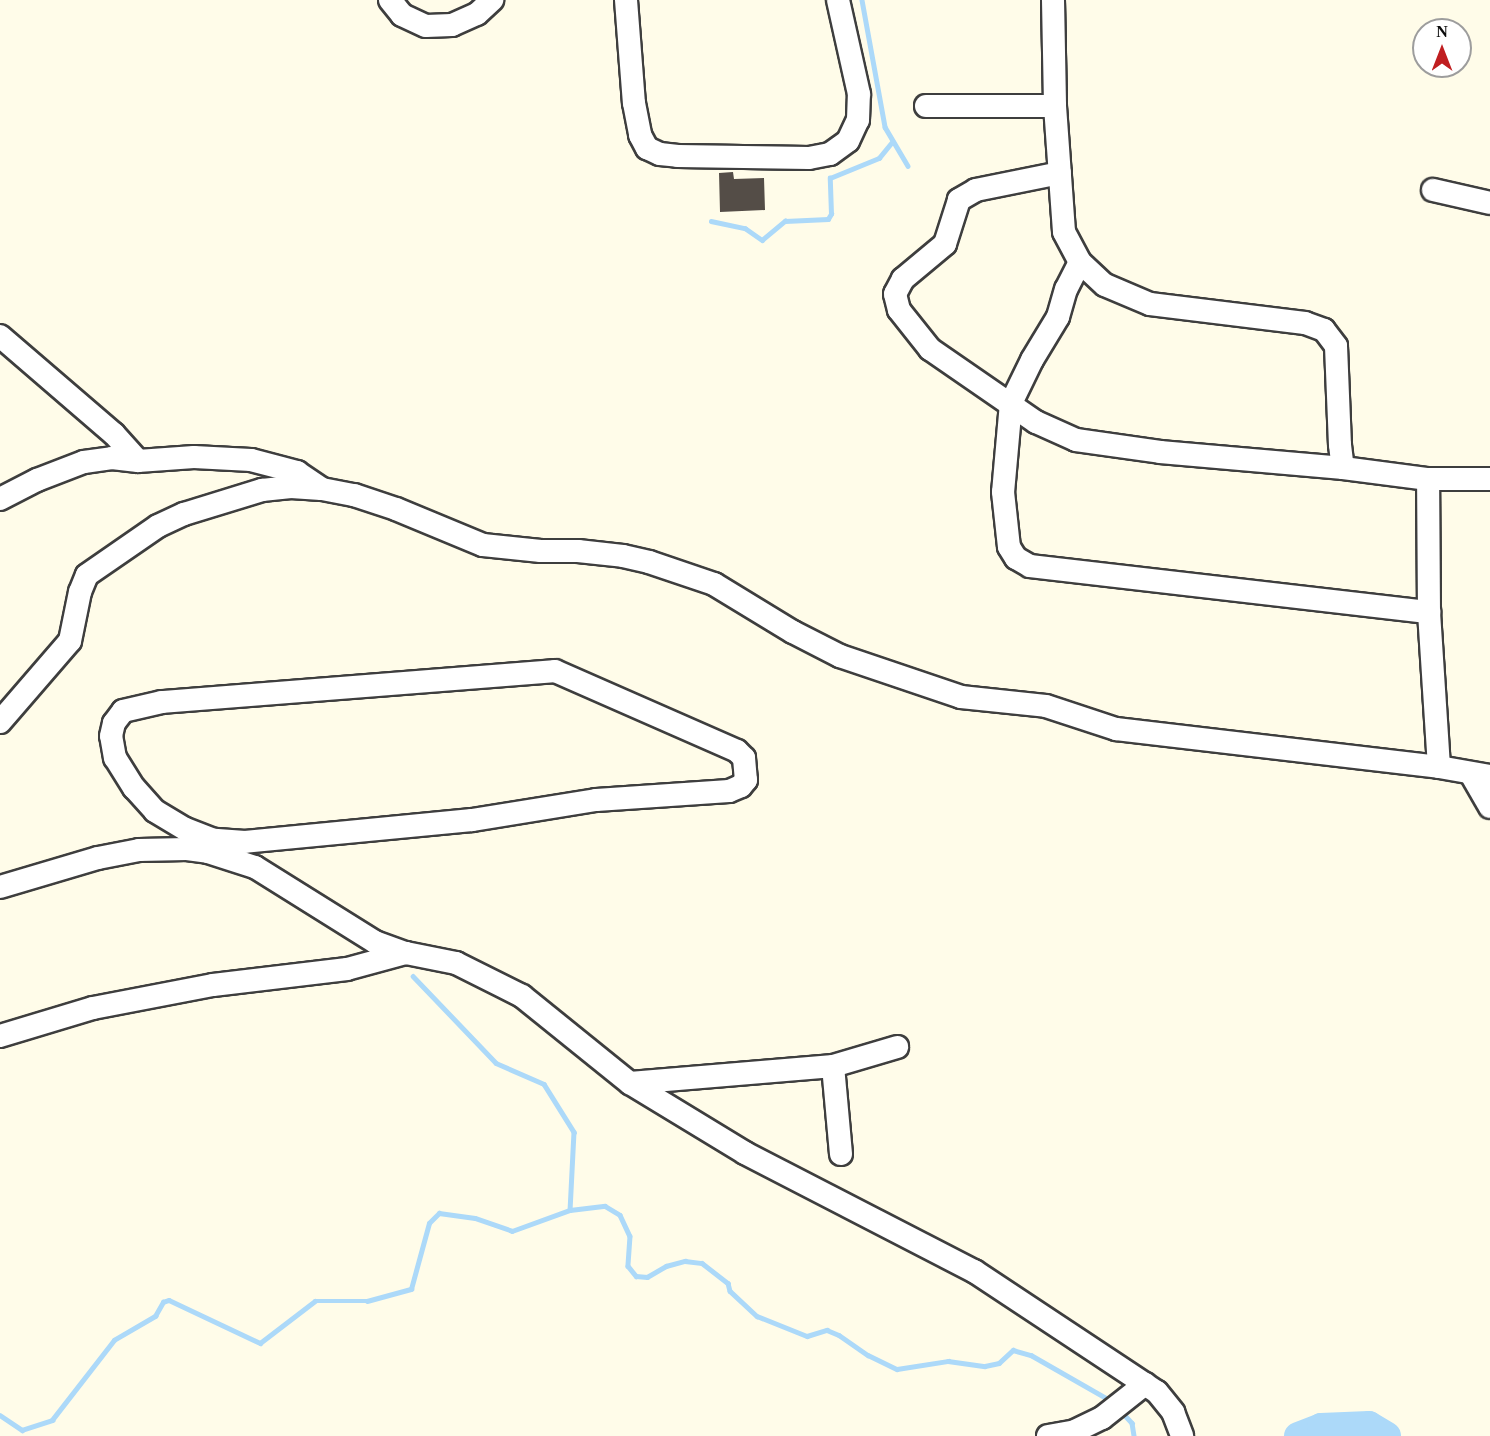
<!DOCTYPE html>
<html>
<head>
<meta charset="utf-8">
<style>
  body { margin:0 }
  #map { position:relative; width:1490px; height:1436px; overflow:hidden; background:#fffce9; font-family:Georgia,serif }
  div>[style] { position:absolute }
  .stream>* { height:4.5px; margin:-2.25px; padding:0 2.25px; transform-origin:2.25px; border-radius:2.25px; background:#acd9f9 }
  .river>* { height:28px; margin:-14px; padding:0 14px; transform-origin:14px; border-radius:14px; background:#acd9f9 }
  .building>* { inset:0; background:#544d47 }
  .roads { filter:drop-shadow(2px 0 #3e3e3e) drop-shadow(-2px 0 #3e3e3e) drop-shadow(0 2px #3e3e3e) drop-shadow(0 -2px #3e3e3e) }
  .minor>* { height:22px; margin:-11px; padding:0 11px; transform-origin:11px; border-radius:11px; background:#fff }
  span { translate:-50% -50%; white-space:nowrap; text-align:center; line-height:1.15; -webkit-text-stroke:6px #fff; paint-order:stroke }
  .north { position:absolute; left:1412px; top:18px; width:60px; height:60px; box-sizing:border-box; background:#fff; border:2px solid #9d9d9d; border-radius:50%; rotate:0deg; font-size:16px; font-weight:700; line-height:24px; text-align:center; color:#0b0b0b }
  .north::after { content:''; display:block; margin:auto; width:21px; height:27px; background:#c01e20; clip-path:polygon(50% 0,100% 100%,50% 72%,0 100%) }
</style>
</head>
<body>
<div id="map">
  <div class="stream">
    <i style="left:862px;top:0;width:129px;rotate:79.7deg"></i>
    <i style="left:885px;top:127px;width:45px;rotate:59.5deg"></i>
    <i style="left:711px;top:221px;width:35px;rotate:12deg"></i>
    <i style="left:745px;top:228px;width:21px;rotate:35deg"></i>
    <i style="left:762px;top:240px;width:30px;rotate:-40deg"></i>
    <i style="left:785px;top:221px;width:43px;rotate:-2.7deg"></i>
    <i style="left:828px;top:219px;width:6px;rotate:-59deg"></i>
    <i style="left:831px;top:214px;width:36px;rotate:-92deg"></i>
    <i style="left:830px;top:178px;width:53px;rotate:-22.2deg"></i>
    <i style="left:879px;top:158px;width:21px;rotate:-51deg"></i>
    <i style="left:413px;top:976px;width:120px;rotate:46.3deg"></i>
    <i style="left:496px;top:1063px;width:52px;rotate:23.6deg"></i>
    <i style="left:544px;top:1084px;width:57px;rotate:58deg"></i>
    <i style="left:574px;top:1132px;width:78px;rotate:92.9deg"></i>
    <i style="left:1120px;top:1410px;width:18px;rotate:47deg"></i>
    <i style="left:1132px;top:1423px;width:13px;rotate:81deg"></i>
    <i style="left:0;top:1415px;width:27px;rotate:34deg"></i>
    <i style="left:22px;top:1430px;width:32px;rotate:-18deg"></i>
    <i style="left:52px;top:1420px;width:101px;rotate:-52.2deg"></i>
    <i style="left:114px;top:1340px;width:48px;rotate:-30.3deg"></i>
    <i style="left:155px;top:1316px;width:16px;rotate:-60deg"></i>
    <i style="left:163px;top:1302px;width:6px;rotate:-18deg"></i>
    <i style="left:169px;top:1300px;width:101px;rotate:25.3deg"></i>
    <i style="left:260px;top:1343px;width:69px;rotate:-37.4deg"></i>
    <i style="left:315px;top:1301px;width:52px"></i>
    <i style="left:367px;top:1301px;width:46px;rotate:-15.3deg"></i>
    <i style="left:411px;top:1289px;width:68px;rotate:-74.7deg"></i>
    <i style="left:429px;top:1223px;width:14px;rotate:-45deg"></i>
    <i style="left:439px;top:1213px;width:36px;rotate:8deg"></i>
    <i style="left:475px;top:1218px;width:39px;rotate:19deg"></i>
    <i style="left:512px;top:1231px;width:62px;rotate:-19.9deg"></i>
    <i style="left:570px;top:1210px;width:35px;rotate:-7deg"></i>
    <i style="left:605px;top:1206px;width:17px;rotate:31deg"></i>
    <i style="left:620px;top:1215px;width:23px;rotate:65deg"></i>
    <i style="left:630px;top:1236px;width:30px;rotate:94deg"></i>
    <i style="left:628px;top:1266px;width:13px;rotate:51deg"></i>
    <i style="left:636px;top:1276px;width:11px;rotate:5deg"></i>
    <i style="left:647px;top:1277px;width:22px;rotate:-30deg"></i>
    <i style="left:666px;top:1266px;width:20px;rotate:-15deg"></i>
    <i style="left:685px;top:1261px;width:17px;rotate:7deg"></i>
    <i style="left:702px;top:1263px;width:33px;rotate:38deg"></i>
    <i style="left:728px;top:1283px;width:8px;rotate:76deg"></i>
    <i style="left:730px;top:1291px;width:37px;rotate:43deg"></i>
    <i style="left:757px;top:1316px;width:54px;rotate:21.8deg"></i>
    <i style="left:807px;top:1336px;width:21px;rotate:-17deg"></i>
    <i style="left:827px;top:1330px;width:13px;rotate:23deg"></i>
    <i style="left:839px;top:1335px;width:35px;rotate:35deg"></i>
    <i style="left:868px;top:1355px;width:32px;rotate:26deg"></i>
    <i style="left:897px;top:1369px;width:52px;rotate:-8.9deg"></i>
    <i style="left:948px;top:1361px;width:37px;rotate:8deg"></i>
    <i style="left:985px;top:1366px;width:14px;rotate:-12deg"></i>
    <i style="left:999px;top:1363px;width:19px;rotate:-43deg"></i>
    <i style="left:1013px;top:1350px;width:19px;rotate:16deg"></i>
    <i style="left:1031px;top:1355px;width:95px;rotate:29.8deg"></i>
  </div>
  <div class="river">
    <i style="left:1298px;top:1436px;width:25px;rotate:-21deg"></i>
    <i style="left:1321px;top:1427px;width:48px;rotate:-2.4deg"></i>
    <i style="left:1369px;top:1425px;width:21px;rotate:31deg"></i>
  </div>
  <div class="building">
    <i style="clip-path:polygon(733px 172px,734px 179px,764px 178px,765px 210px,720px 212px,719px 173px)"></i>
  </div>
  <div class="roads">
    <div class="minor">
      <i style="left:390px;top:0;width:19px;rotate:51deg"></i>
      <i style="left:402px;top:15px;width:26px;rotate:25deg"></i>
      <i style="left:426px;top:26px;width:26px;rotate:-2deg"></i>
      <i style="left:452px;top:25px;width:27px;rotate:-24deg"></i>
      <i style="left:477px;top:14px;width:21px;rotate:-43deg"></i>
      <i style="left:626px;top:0;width:103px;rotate:85.6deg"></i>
      <i style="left:634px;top:103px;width:33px;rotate:79deg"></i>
      <i style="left:640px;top:135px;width:15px;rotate:62deg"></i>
      <i style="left:647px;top:148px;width:14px;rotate:25deg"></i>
      <i style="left:660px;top:154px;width:18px;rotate:6deg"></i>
      <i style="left:678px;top:156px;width:131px;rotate:0.9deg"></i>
      <i style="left:809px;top:158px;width:21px;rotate:-11deg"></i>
      <i style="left:830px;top:154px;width:22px;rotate:-36deg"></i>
      <i style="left:848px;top:141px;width:23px;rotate:-65deg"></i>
      <i style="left:858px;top:120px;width:26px;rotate:-88deg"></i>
      <i style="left:859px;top:94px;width:96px;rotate:-102.6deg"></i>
      <i style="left:1053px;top:0;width:106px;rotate:88.9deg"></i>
      <i style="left:1055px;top:106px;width:126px;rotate:85.9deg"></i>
      <i style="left:1064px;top:232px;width:34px;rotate:62deg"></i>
      <i style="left:1080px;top:262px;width:34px;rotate:43deg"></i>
      <i style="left:1105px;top:285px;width:49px;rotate:22.9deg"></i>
      <i style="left:1150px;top:304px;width:156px;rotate:7deg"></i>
      <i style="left:1305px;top:323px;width:20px;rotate:20deg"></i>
      <i style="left:1324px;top:330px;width:20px;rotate:53deg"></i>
      <i style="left:1336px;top:346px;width:99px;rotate:87.7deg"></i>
      <i style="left:1340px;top:445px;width:23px;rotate:83deg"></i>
      <i style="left:1343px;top:468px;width:86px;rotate:7.4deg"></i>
      <i style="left:926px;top:106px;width:129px"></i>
      <i style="left:1060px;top:173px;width:86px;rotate:168.6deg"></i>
      <i style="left:976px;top:190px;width:20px;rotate:150deg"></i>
      <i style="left:959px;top:200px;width:46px;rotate:107.7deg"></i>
      <i style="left:945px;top:244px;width:55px;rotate:140.2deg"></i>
      <i style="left:903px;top:279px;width:17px;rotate:118deg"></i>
      <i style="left:895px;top:294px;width:16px;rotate:76deg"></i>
      <i style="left:899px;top:310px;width:50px;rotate:51.5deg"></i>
      <i style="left:930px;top:349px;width:129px;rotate:34.6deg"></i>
      <i style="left:1036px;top:422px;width:44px;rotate:24.2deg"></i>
      <i style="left:1076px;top:440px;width:85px;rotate:8.1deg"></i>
      <i style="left:1160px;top:452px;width:184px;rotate:5deg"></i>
      <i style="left:1433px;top:190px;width:58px;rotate:12.8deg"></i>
      <i style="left:1080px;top:262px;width:30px;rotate:117deg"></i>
      <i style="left:1066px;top:289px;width:29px;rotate:106deg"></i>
      <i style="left:1058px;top:317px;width:50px;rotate:121.2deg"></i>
      <i style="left:1032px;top:360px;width:48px;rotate:116deg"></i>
      <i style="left:1011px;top:403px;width:89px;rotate:95.1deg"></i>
      <i style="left:1003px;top:492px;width:55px;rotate:83.8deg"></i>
      <i style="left:1009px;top:547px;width:13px;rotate:58deg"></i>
      <i style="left:1016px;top:558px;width:16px;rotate:30deg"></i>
      <i style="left:1030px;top:566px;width:402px;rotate:6.6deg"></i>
      <i style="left:0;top:336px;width:150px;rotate:40.7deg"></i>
      <i style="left:114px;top:434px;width:36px;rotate:48deg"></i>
      <i style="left:138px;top:461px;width:56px;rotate:-4.1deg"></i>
      <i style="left:194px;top:457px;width:57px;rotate:3deg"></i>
      <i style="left:251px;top:460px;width:48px;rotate:14.6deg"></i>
      <i style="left:297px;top:472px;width:30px;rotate:34deg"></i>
      <i style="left:322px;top:489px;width:33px;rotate:11deg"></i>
      <i style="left:354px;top:495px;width:44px;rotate:18.4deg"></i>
      <i style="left:396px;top:509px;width:94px;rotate:22.5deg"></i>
      <i style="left:483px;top:545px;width:58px;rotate:5.9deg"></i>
      <i style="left:541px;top:551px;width:37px"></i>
      <i style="left:578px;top:551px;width:45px;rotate:6.3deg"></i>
      <i style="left:623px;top:556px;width:27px;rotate:13deg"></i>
      <i style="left:649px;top:562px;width:69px;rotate:18.7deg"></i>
      <i style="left:714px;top:584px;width:92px;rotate:31.3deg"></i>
      <i style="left:793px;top:632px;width:53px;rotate:27.1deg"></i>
      <i style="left:840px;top:656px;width:128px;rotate:18.7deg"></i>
      <i style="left:961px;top:697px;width:85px;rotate:6deg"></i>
      <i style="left:1046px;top:706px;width:74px;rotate:18.2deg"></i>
      <i style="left:1116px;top:729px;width:325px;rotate:6.7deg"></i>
      <i style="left:1439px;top:767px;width:52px;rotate:10deg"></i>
      <i style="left:0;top:499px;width:42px;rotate:-27.2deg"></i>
      <i style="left:37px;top:480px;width:50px;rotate:-21deg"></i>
      <i style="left:84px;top:462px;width:28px;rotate:-8deg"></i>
      <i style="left:112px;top:458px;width:26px;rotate:7deg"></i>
      <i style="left:0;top:722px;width:107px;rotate:-49.2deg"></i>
      <i style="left:70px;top:641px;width:50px;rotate:-78.5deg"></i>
      <i style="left:80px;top:592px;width:18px;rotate:-68deg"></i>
      <i style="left:87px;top:575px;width:86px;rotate:-34.6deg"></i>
      <i style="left:158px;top:526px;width:29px;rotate:-25deg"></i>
      <i style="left:184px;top:514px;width:82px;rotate:-17.1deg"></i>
      <i style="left:262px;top:490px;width:29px;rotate:-6deg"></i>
      <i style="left:291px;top:487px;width:30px;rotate:4deg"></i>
      <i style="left:1439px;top:767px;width:155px;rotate:-93.7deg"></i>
      <i style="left:1429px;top:612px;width:133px;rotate:-90.4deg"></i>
      <i style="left:1428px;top:479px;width:62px"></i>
      <i style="left:1471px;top:774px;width:38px;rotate:60deg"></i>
      <i style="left:214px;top:840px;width:31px;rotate:-159deg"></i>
      <i style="left:185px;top:829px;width:35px;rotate:-149deg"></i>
      <i style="left:155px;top:811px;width:31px;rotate:-132deg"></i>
      <i style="left:134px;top:788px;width:36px;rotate:-122deg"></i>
      <i style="left:115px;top:758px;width:22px;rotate:-100deg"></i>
      <i style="left:111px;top:736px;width:13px;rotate:-77deg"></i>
      <i style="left:114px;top:723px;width:15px;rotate:-53deg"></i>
      <i style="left:123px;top:711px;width:40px;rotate:-13deg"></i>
      <i style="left:162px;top:702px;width:394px;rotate:-4.5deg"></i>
      <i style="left:555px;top:671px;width:199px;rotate:23.7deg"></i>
      <i style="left:737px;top:751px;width:10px;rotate:45deg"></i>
      <i style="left:744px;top:758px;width:22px;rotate:85deg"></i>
      <i style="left:746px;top:780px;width:8px;rotate:130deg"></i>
      <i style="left:741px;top:786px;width:13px;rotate:157deg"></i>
      <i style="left:729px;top:791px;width:133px;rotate:176.1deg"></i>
      <i style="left:596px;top:800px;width:126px;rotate:170.8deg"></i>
      <i style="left:472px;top:820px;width:228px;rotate:174.5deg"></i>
      <i style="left:245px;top:842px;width:31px;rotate:-176deg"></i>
      <i style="left:214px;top:840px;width:13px;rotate:117deg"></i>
      <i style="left:208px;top:852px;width:49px;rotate:17.7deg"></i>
      <i style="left:255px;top:867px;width:142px;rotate:32deg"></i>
      <i style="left:375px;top:942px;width:33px;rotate:20deg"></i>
      <i style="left:0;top:887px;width:102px;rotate:-16.5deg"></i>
      <i style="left:98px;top:858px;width:42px;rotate:-11deg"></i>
      <i style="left:139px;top:850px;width:48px;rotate:-1.2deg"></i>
      <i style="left:187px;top:849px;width:21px;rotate:8deg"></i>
      <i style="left:0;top:1036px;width:97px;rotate:-16.8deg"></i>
      <i style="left:93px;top:1008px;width:122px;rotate:-10.9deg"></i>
      <i style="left:213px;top:985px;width:135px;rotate:-6.8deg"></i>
      <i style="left:347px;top:969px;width:61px;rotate:-15.2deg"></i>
      <i style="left:406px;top:953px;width:51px;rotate:11.3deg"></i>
      <i style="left:456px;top:963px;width:74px;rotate:26.6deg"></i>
      <i style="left:522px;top:996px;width:139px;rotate:38.9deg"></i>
      <i style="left:630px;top:1083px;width:204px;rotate:-4.8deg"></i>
      <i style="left:630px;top:1083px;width:135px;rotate:31.3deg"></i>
      <i style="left:745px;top:1153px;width:258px;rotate:27.3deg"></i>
      <i style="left:974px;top:1271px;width:219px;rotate:33.5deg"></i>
      <i style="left:1157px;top:1392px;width:26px;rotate:51deg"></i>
      <i style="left:1173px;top:1412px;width:26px;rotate:69deg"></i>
      <i style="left:841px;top:1154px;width:88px;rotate:-95.2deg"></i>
      <i style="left:833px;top:1066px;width:67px;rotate:-16.5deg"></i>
      <i style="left:1048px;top:1436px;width:27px;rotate:-10deg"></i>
      <i style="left:1075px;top:1431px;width:30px;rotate:-26deg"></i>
      <i style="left:1102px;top:1418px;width:55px;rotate:-38.3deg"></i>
    </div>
  </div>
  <div class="north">N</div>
</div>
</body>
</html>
